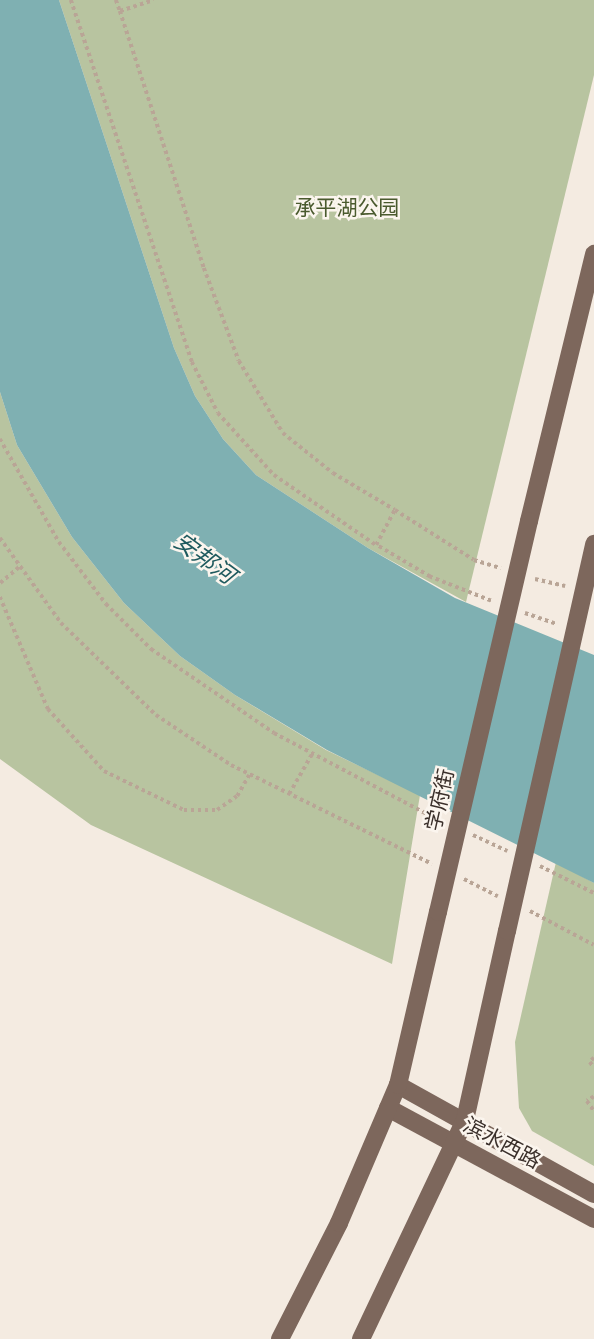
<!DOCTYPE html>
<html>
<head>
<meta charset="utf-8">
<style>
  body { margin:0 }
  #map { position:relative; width:594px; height:1339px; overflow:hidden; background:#f4ebe1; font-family:Roboto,"Noto Sans SC",sans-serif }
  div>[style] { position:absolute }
  .green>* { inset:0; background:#b8c4a0 }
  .water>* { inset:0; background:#7fb0b2 }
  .path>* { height:3.5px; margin-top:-1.75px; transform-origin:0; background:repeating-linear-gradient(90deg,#b9a596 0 3.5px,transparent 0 7px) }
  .major>* { height:18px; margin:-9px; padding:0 9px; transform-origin:9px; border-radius:9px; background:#7d675c }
  .major-bridge>* { height:18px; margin:-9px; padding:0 9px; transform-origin:9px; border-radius:9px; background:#7d675c }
  span { translate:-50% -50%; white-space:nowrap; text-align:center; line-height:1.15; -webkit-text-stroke:5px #fbf5ee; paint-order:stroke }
  .park-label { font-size:21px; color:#4a5a2e }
  .street-label { font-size:21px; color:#3b302b }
  .water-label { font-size:23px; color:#1f5a5e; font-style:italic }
</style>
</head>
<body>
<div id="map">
  <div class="green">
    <i style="clip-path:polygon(59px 0,594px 0,594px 75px,466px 602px,368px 548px,256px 475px,223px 439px,195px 396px,174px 348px)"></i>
    <i style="clip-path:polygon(0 392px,17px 445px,72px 537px,124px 603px,180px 656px,235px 695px,326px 750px,420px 795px,392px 964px,91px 825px,0 759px)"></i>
    <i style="clip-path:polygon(556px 862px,594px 883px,594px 1166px,532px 1131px,519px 1108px,515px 1042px)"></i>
  </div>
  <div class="water">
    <i style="clip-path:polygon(0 0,59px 0,174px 348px,195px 396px,223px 439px,256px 475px,368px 548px,455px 598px,594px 655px,594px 883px,327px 750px,235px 695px,180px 656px,124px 603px,72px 537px,17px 445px,0 392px)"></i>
  </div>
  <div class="path">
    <i style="left:71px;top:0;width:382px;rotate:71.5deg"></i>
    <i style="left:192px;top:362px;width:57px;rotate:63deg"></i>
    <i style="left:218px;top:413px;width:84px;rotate:47.9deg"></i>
    <i style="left:274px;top:475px;width:124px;rotate:34.5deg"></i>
    <i style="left:116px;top:0;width:12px;rotate:70deg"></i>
    <i style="left:120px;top:11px;width:35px;rotate:-18deg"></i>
    <i style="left:120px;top:11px;width:270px;rotate:71.9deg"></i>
    <i style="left:204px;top:268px;width:99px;rotate:69.4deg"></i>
    <i style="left:239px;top:361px;width:84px;rotate:58.6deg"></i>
    <i style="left:283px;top:433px;width:64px;rotate:38.7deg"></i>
    <i style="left:333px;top:473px;width:72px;rotate:30.8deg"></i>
    <i style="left:0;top:439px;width:119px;rotate:60.2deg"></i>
    <i style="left:59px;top:542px;width:78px;rotate:52.8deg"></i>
    <i style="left:106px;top:604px;width:64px;rotate:45deg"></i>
    <i style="left:151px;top:649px;width:149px;rotate:34.3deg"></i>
    <i style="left:274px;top:733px;width:188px;rotate:27.9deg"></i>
    <i style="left:0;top:538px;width:105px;rotate:54.3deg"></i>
    <i style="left:61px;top:623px;width:132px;rotate:44.1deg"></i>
    <i style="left:156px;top:715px;width:90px;rotate:33.7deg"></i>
    <i style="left:231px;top:765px;width:224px;rotate:26.2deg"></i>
    <i style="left:535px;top:579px;width:31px;rotate:13deg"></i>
    <i style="left:0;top:583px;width:25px;rotate:-40deg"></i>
    <i style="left:0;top:597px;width:122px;rotate:66.8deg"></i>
    <i style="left:48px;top:709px;width:84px;rotate:47.9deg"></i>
    <i style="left:104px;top:771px;width:89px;rotate:26deg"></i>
    <i style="left:184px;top:810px;width:33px"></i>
    <i style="left:217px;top:810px;width:24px;rotate:-35deg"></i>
    <i style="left:237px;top:796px;width:24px;rotate:-60deg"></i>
    <i style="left:491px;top:601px;width:66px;rotate:-158.5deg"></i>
    <i style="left:430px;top:577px;width:63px;rotate:-149.3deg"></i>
    <i style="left:376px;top:545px;width:40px;rotate:-62deg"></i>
    <i style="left:395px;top:510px;width:93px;rotate:32.3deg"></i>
    <i style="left:474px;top:560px;width:28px;rotate:17deg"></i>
    <i style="left:525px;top:613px;width:34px;rotate:19deg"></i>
    <i style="left:289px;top:794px;width:46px;rotate:-60.1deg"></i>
    <i style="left:473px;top:835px;width:38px;rotate:25deg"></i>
    <i style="left:540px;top:866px;width:60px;rotate:26.6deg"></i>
    <i style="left:464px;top:879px;width:38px;rotate:27deg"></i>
    <i style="left:530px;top:911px;width:72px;rotate:28deg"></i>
    <i style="left:594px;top:1058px;width:6px;rotate:135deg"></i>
    <i style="left:590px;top:1062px;width:7px;rotate:56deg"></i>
    <i style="left:594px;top:1097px;width:8px;rotate:150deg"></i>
    <i style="left:587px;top:1101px;width:12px;rotate:55deg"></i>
  </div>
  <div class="major">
    <i style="left:529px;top:521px;width:275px;rotate:-76.3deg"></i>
    <i style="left:398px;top:1085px;width:224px;rotate:29.1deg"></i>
    <i style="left:388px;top:1108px;width:234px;rotate:28.3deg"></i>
    <i style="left:280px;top:1339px;width:130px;rotate:-63deg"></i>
    <i style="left:339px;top:1223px;width:150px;rotate:-66.9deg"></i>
    <i style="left:398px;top:1085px;width:178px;rotate:-77deg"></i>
    <i style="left:361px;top:1339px;width:242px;rotate:-64.6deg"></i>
    <i style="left:465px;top:1120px;width:194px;rotate:-77.5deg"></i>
  </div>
  <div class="major-bridge">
    <i style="left:438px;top:912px;width:401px;rotate:-76.9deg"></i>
    <i style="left:507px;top:931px;width:397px;rotate:-77.3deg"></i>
  </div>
  <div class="park-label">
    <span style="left:347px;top:208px">承平湖公园</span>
  </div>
  <div class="street-label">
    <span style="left:440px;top:800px;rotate:-77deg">学府街</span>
    <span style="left:502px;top:1143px;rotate:28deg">滨水西路</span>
  </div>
  <div class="water-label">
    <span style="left:204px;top:559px;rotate:36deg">安邦河</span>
  </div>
</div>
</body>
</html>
